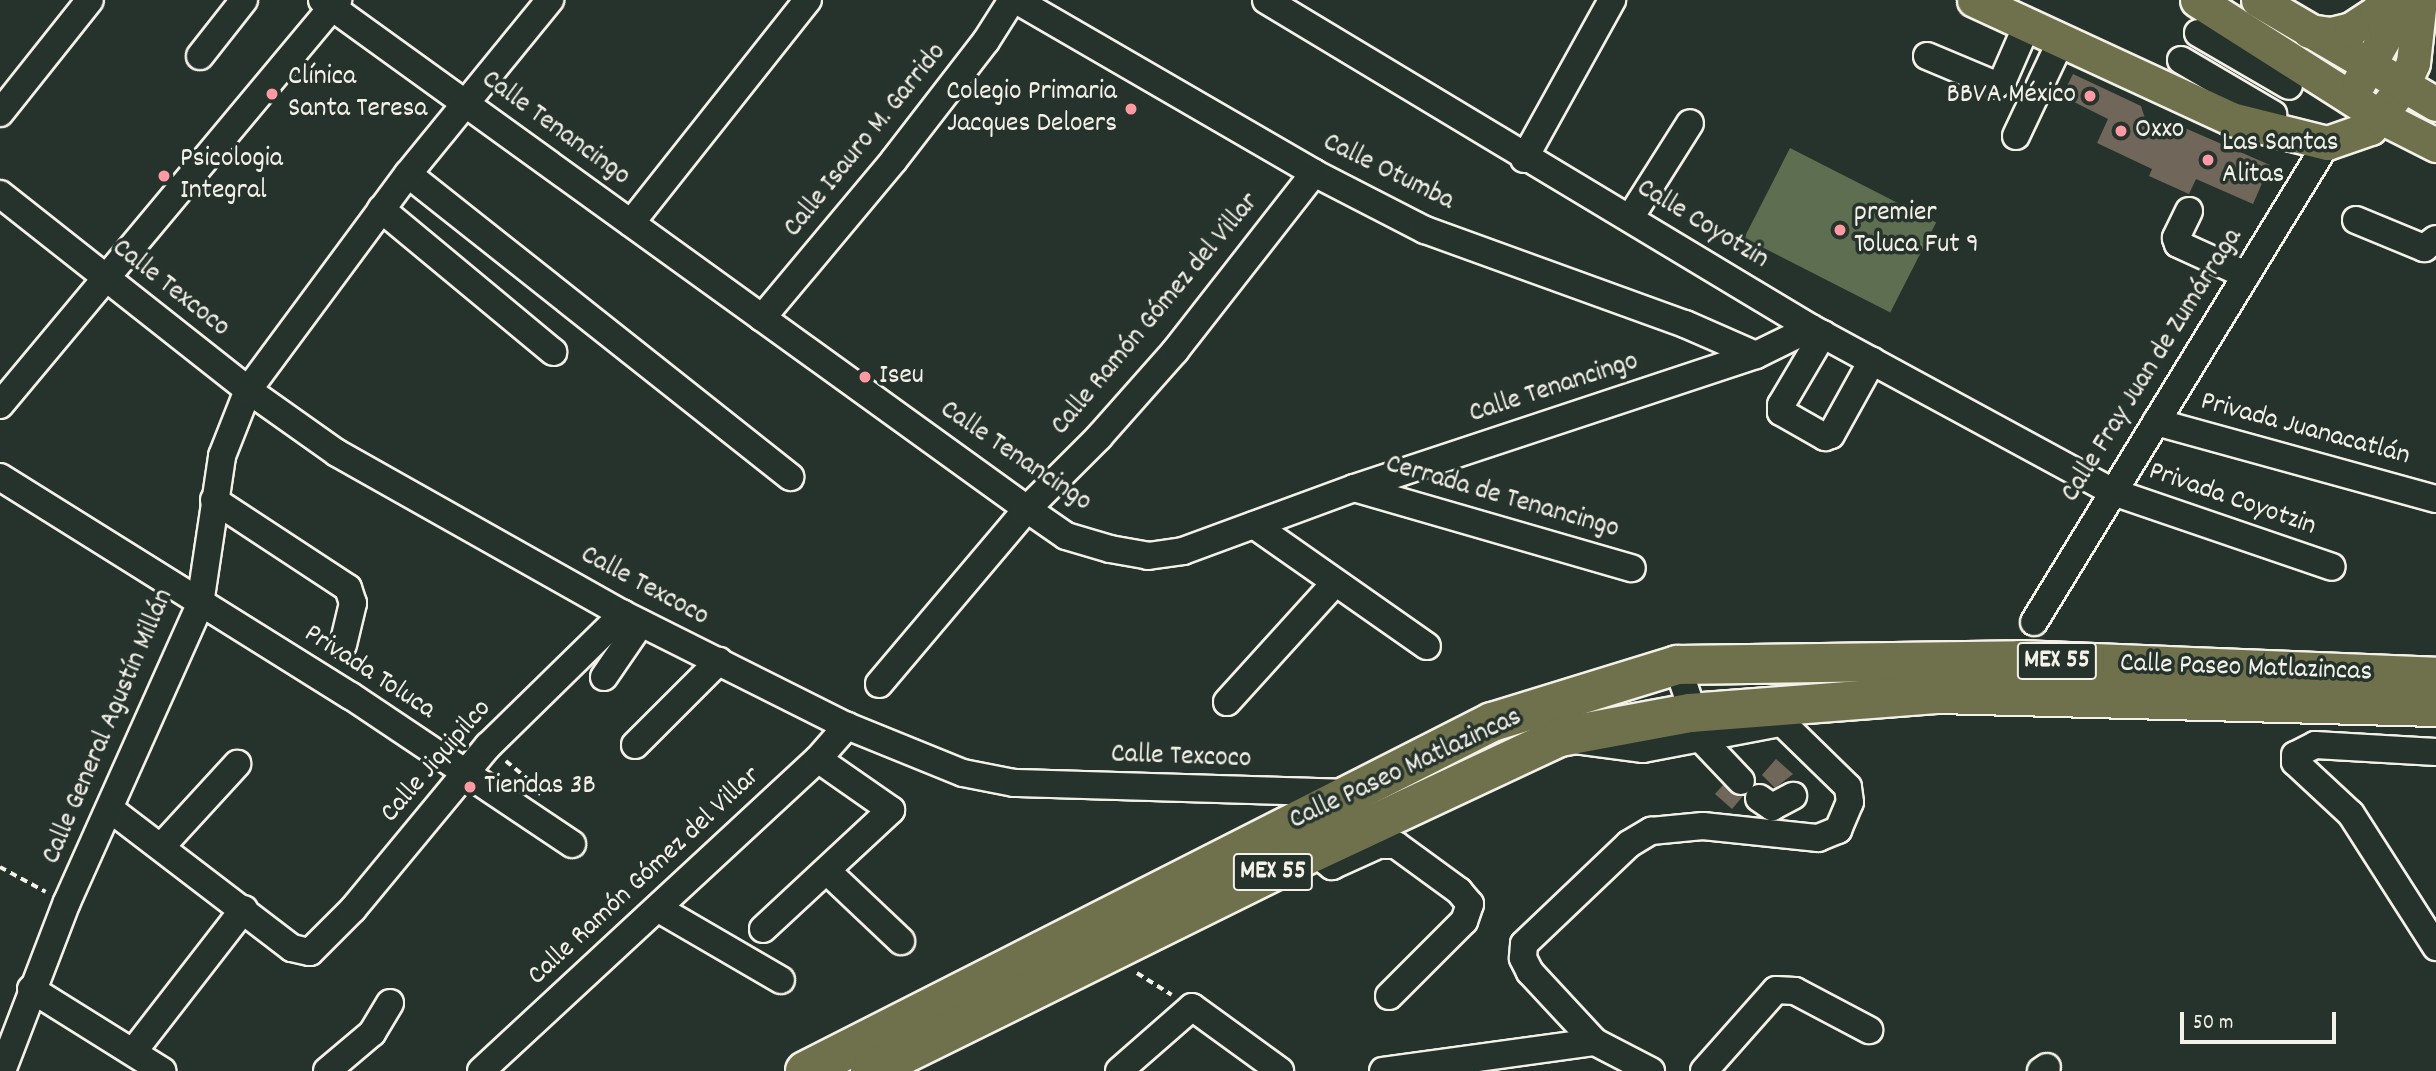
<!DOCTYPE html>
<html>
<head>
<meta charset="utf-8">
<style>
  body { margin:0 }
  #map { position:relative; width:2436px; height:1071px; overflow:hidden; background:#26332d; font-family:Dekko,sans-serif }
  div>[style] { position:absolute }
  .green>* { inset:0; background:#5d6e51; transform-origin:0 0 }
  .building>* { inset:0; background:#706659 }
  .path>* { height:3.5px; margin-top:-1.75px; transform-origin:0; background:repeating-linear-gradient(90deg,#f4f1e8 0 7px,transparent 0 12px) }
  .roads { filter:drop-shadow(2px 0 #f4f1e8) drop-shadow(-2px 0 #f4f1e8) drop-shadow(0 2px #f4f1e8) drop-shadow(0 -2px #f4f1e8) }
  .minor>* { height:26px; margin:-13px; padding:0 13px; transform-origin:13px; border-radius:13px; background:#26332d }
  .major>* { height:33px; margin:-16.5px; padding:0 16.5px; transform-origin:16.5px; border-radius:16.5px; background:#6e714b }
  .highway>* { height:38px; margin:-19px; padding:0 19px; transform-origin:19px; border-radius:19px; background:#6e714b }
  .dots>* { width:19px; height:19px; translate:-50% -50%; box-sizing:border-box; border:4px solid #26332d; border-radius:50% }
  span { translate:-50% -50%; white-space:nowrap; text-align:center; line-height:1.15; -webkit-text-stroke:7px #26332d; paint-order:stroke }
  .shield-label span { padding:2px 5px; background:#26332d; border:2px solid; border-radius:5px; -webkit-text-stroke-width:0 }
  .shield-label { font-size:26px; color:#f4f1e8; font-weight:700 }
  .poi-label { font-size:28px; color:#f4f1e8 }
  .left { translate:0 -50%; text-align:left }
  .right { translate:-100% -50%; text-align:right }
  .street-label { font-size:28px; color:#f4f1e8 }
  .scale { position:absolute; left:2180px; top:1012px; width:156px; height:32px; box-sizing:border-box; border:4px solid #f4f1e8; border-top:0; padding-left:9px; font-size:21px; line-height:24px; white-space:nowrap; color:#f4f1e8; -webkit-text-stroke:5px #26332d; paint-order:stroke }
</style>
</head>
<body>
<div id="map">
  <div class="green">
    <i style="left:1790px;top:148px;width:164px;height:101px;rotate:27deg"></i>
  </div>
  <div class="building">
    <i style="clip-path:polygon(2073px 74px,2141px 106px,2151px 137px,2171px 122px,2270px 165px,2253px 204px,2196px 179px,2189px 194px,2149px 176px,2152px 169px,2097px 143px,2108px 119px,2062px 96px)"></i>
    <i style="clip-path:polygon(1776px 759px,1793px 774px,1775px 788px,1762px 775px)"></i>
    <i style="clip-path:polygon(1723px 785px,1743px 796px,1732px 809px,1715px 794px)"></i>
  </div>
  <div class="path">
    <i style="left:506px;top:761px;width:45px;rotate:39.6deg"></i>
    <i style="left:541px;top:790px;width:6px;rotate:121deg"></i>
    <i style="left:0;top:867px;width:52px;rotate:28.5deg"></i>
    <i style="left:1137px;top:973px;width:41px;rotate:32.2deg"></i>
  </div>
  <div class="roads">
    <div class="minor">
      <i style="left:322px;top:0;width:870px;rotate:35.83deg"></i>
      <i style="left:1027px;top:509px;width:47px;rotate:34.7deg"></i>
      <i style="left:1066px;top:536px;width:46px;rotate:16.5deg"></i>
      <i style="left:1110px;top:549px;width:39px;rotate:10deg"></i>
      <i style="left:1148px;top:556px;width:35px;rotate:-8deg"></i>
      <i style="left:1183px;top:551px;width:182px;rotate:-20.2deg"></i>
      <i style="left:1354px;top:488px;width:423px;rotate:-18.3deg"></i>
      <i style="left:1756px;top:355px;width:61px;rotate:-26.1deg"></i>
      <i style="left:1016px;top:0;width:345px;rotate:30.1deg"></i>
      <i style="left:1314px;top:173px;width:125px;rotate:27.2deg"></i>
      <i style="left:1425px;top:230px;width:276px;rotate:19.9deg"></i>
      <i style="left:1685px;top:324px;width:77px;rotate:23.6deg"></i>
      <i style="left:1266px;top:0;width:636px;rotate:31.04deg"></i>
      <i style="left:1811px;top:328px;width:344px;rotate:28.5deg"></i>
      <i style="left:2113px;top:492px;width:231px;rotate:18.9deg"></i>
      <i style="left:2198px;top:33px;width:105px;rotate:30.2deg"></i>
      <i style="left:200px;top:56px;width:71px;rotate:-51.8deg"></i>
      <i style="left:1927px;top:56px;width:75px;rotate:22.8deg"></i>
      <i style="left:1996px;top:85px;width:9px;rotate:-36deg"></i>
      <i style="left:2003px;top:80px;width:60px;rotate:-66.4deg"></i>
      <i style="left:2181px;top:60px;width:107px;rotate:30.4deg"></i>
      <i style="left:0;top:113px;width:144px;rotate:-51.5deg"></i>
      <i style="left:2016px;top:136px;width:105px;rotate:-64.7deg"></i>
      <i style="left:1524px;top:159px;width:182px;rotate:-61deg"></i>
      <i style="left:408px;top:174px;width:488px;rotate:38.4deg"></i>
      <i style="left:0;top:194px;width:316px;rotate:38.3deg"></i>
      <i style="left:248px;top:390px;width:109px;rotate:35.3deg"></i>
      <i style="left:337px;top:453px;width:328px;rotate:29.4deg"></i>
      <i style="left:623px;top:614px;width:250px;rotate:26.6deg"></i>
      <i style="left:847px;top:726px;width:125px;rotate:22.1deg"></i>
      <i style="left:963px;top:773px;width:52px;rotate:11.1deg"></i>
      <i style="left:1014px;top:783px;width:332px;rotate:1.7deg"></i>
      <i style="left:381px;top:209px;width:224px;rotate:39.7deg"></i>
      <i style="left:2189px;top:211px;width:30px;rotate:116deg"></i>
      <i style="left:2176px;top:238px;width:6px;rotate:72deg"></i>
      <i style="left:2178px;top:244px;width:75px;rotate:24.5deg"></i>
      <i style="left:1630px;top:218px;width:112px;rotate:-57.7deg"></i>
      <i style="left:2356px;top:220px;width:74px;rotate:22.4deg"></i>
      <i style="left:2424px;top:248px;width:15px;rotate:-37deg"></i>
      <i style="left:631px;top:223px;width:285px;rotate:-51.6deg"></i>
      <i style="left:762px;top:318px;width:206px;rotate:-50.1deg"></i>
      <i style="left:894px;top:160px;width:150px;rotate:-52.3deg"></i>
      <i style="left:986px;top:41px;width:49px;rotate:-57.6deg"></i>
      <i style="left:1823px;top:334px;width:82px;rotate:120.6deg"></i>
      <i style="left:1781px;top:405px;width:7px;rotate:90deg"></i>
      <i style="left:1781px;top:412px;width:51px;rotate:29.6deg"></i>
      <i style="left:1825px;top:437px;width:6px;rotate:-18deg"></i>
      <i style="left:1831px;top:435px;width:85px;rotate:-61deg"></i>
      <i style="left:0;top:405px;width:528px;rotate:-50.15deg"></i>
      <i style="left:2156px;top:422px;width:290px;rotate:15.4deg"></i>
      <i style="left:0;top:477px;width:414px;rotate:32deg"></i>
      <i style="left:351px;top:696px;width:266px;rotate:33.8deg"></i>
      <i style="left:1354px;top:488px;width:289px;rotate:16.1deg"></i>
      <i style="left:214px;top:500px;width:160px;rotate:33.3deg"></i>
      <i style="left:348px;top:588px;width:16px;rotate:72deg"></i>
      <i style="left:353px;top:603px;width:43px;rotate:103.4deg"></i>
      <i style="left:1254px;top:525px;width:211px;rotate:35deg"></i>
      <i style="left:2034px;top:622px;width:562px;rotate:-58.55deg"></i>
      <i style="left:1677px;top:665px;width:80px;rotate:71.1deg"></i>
      <i style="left:1703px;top:741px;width:55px;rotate:46.5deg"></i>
      <i style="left:604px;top:677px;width:65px;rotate:-55.6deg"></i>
      <i style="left:879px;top:684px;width:229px;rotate:-49.8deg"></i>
      <i style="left:1027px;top:509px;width:102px;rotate:-45deg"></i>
      <i style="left:1099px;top:437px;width:115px;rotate:-48.5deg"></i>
      <i style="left:1175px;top:351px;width:226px;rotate:-52deg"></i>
      <i style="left:1227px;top:702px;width:161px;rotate:-47.8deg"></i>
      <i style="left:1575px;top:740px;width:69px;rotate:7.5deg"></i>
      <i style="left:1643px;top:749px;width:138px;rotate:-10.8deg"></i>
      <i style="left:635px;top:745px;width:119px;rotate:-45deg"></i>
      <i style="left:2436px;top:752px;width:121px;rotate:-176.7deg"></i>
      <i style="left:2315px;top:745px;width:22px;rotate:153deg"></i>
      <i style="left:2295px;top:755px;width:7px;rotate:90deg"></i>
      <i style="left:2295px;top:762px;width:76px;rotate:42.9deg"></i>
      <i style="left:2351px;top:814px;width:158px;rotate:57.4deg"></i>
      <i style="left:1759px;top:798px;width:16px;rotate:35deg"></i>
      <i style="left:1772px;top:807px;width:24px;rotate:-28deg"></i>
      <i style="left:110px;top:809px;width:229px;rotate:37.4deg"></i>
      <i style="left:292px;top:948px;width:18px;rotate:13deg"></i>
      <i style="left:310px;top:952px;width:61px;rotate:-45deg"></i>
      <i style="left:353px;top:909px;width:212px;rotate:-50.4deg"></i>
      <i style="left:488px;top:746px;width:189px;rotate:-44.4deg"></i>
      <i style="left:161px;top:847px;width:113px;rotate:-47.5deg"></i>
      <i style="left:1314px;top:852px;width:23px;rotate:38deg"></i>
      <i style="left:1332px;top:866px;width:51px;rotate:-24.5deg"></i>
      <i style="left:1378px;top:845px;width:18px"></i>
      <i style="left:1396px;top:845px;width:78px;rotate:36.1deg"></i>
      <i style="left:1459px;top:891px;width:17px;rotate:50deg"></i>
      <i style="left:1470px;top:904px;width:18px;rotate:109deg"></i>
      <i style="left:1464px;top:921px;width:106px;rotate:135deg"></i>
      <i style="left:827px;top:871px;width:102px;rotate:43.4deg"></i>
      <i style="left:659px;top:909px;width:141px;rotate:30.2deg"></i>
      <i style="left:763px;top:929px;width:175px;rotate:-42.9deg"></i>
      <i style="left:891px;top:810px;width:89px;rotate:-145.1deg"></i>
      <i style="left:31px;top:989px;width:155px;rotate:32deg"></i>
      <i style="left:133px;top:1052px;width:181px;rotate:-52.2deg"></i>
      <i style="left:2px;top:1071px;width:181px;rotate:-69deg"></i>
      <i style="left:67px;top:902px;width:326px;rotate:-65.9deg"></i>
      <i style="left:200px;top:604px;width:150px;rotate:-81.5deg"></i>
      <i style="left:222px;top:456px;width:71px;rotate:-68.5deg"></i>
      <i style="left:248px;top:390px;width:269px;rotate:-53.5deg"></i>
      <i style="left:408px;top:174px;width:225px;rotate:-50.8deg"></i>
      <i style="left:327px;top:1071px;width:59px;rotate:-40.2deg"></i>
      <i style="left:372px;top:1033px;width:35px;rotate:-59deg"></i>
      <i style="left:481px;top:1071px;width:459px;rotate:-42.8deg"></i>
      <i style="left:818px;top:759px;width:44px;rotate:-48.7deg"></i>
      <i style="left:1119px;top:1071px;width:97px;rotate:-41.2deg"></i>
      <i style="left:1192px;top:1007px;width:109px;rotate:36deg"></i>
      <i style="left:1383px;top:1071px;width:214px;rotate:-7.8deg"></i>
      <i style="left:1651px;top:1071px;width:63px;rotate:-152.6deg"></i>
      <i style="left:1595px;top:1042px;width:96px;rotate:-132.9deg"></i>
      <i style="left:1530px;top:972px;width:16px;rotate:-117deg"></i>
      <i style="left:1523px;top:958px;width:14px;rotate:-86deg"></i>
      <i style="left:1524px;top:944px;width:145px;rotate:-43.6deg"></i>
      <i style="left:1629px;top:844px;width:26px;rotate:-31deg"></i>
      <i style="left:1651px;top:831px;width:52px;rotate:-5.5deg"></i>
      <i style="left:1703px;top:826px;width:116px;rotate:6deg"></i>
      <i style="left:1818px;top:838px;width:22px;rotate:-22deg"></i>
      <i style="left:1838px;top:830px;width:30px;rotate:-67deg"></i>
      <i style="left:1850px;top:802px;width:15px;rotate:-98deg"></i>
      <i style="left:1848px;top:787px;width:113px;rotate:-135.7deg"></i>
      <i style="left:1704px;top:1071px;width:108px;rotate:-48.4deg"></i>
      <i style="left:1776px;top:990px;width:19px;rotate:3deg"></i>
      <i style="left:1795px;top:991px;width:84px;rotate:27.8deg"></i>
      <i style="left:2041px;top:1071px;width:7px;rotate:-34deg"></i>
    </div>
    <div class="major">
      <i style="left:1974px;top:0;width:283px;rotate:24.8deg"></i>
      <i style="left:2231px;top:119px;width:99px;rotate:14deg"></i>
      <i style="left:2327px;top:143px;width:46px;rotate:-19.2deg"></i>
      <i style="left:2370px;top:128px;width:53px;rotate:-51.8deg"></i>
      <i style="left:2403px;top:86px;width:25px;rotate:-67deg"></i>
      <i style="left:2413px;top:63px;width:63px;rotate:-83.7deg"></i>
      <i style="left:2197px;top:0;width:218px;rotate:32.5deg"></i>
      <i style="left:2381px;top:117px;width:62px;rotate:27deg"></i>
      <i style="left:2258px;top:0;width:206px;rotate:30.3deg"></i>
      <i style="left:2309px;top:31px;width:22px;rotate:8deg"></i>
      <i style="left:2331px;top:34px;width:21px;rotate:-14deg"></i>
      <i style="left:2351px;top:29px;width:30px;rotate:-33deg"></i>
      <i style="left:2376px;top:13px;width:16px;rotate:-55deg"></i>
      <i style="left:2358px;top:84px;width:56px;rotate:-60.3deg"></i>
      <i style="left:2386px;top:35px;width:35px;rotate:-85deg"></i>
    </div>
    <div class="highway">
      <i style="left:805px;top:1071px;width:771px;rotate:-26.93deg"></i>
      <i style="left:1492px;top:722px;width:194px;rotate:-17.1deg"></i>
      <i style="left:1677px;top:665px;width:343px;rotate:-0.8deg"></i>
      <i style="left:2020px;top:660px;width:416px;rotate:2.3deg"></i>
      <i style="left:870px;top:1071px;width:495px;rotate:-26.3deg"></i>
      <i style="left:1314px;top:852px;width:272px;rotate:-25.1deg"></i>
      <i style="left:1560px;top:737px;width:132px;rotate:-10.5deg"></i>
      <i style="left:1690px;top:713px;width:250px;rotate:-4.4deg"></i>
      <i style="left:1939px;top:694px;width:497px;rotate:1.5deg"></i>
    </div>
  </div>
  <div class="dots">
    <i style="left:272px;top:94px;background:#ff9aa2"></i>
    <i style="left:2090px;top:96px;background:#ff9aa2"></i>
    <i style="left:1131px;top:109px;background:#ff9aa2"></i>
    <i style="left:2121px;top:131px;background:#ff9aa2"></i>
    <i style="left:2208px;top:160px;background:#ff9aa2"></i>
    <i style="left:164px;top:176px;background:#ff9aa2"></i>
    <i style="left:1840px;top:230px;background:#ff9aa2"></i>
    <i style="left:865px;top:377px;background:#ff9aa2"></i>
    <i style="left:470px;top:787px;background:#ff9aa2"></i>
  </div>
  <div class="shield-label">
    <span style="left:2057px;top:661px">MEX 55</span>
    <span style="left:1273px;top:872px">MEX 55</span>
  </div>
  <div class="poi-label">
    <span class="left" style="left:288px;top:94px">Clínica<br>Santa Teresa</span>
    <span class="right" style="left:1117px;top:109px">Colegio Primaria<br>Jacques Deloers</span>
    <span class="right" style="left:2076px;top:96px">BBVA México</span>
    <span class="left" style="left:2135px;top:131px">Oxxo</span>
    <span class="left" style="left:2222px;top:160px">Las Santas<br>Alitas</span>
    <span class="left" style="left:180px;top:176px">Psicologia<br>Integral</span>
    <span class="left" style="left:1854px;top:230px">premier<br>Toluca Fut 9</span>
    <span class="left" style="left:879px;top:377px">Iseu</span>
    <span class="left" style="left:484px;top:787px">Tiendas 3B</span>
  </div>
  <div class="street-label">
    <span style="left:555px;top:129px;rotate:36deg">Calle Tenancingo</span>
    <span style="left:866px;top:141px;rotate:-51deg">Calle Isauro M. Garrido</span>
    <span style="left:1388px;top:173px;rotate:26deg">Calle Otumba</span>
    <span style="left:1702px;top:225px;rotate:31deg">Calle Coyotzin</span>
    <span style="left:170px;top:289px;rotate:38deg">Calle Texcoco</span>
    <span style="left:1156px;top:315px;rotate:-50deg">Calle Ramón Gómez del Villar</span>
    <span style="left:2153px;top:366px;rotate:-58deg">Calle Fray Juan de Zumárraga</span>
    <span style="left:1554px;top:389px;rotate:-18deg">Calle Tenancingo</span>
    <span style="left:2305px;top:430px;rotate:15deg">Privada Juanacatlán</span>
    <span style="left:1015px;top:457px;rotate:34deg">Calle Tenancingo</span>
    <span style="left:1502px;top:498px;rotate:16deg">Cerrada de Tenancingo</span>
    <span style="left:2232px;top:500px;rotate:19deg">Privada Coyotzin</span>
    <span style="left:644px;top:587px;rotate:28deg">Calle Texcoco</span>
    <span style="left:2246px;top:669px;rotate:2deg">Calle Paseo Matlazincas</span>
    <span style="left:369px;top:673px;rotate:33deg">Privada Toluca</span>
    <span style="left:109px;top:727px;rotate:-67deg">Calle General Agustín Millán</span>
    <span style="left:1181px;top:758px;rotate:2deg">Calle Texcoco</span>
    <span style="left:437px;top:762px;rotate:-49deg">Calle Jiquipilco</span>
    <span style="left:1406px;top:770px;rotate:-25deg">Calle Paseo Matlazincas</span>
    <span style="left:645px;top:877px;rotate:-43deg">Calle Ramón Gómez del Villar</span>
  </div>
  <div class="scale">50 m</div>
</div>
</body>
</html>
